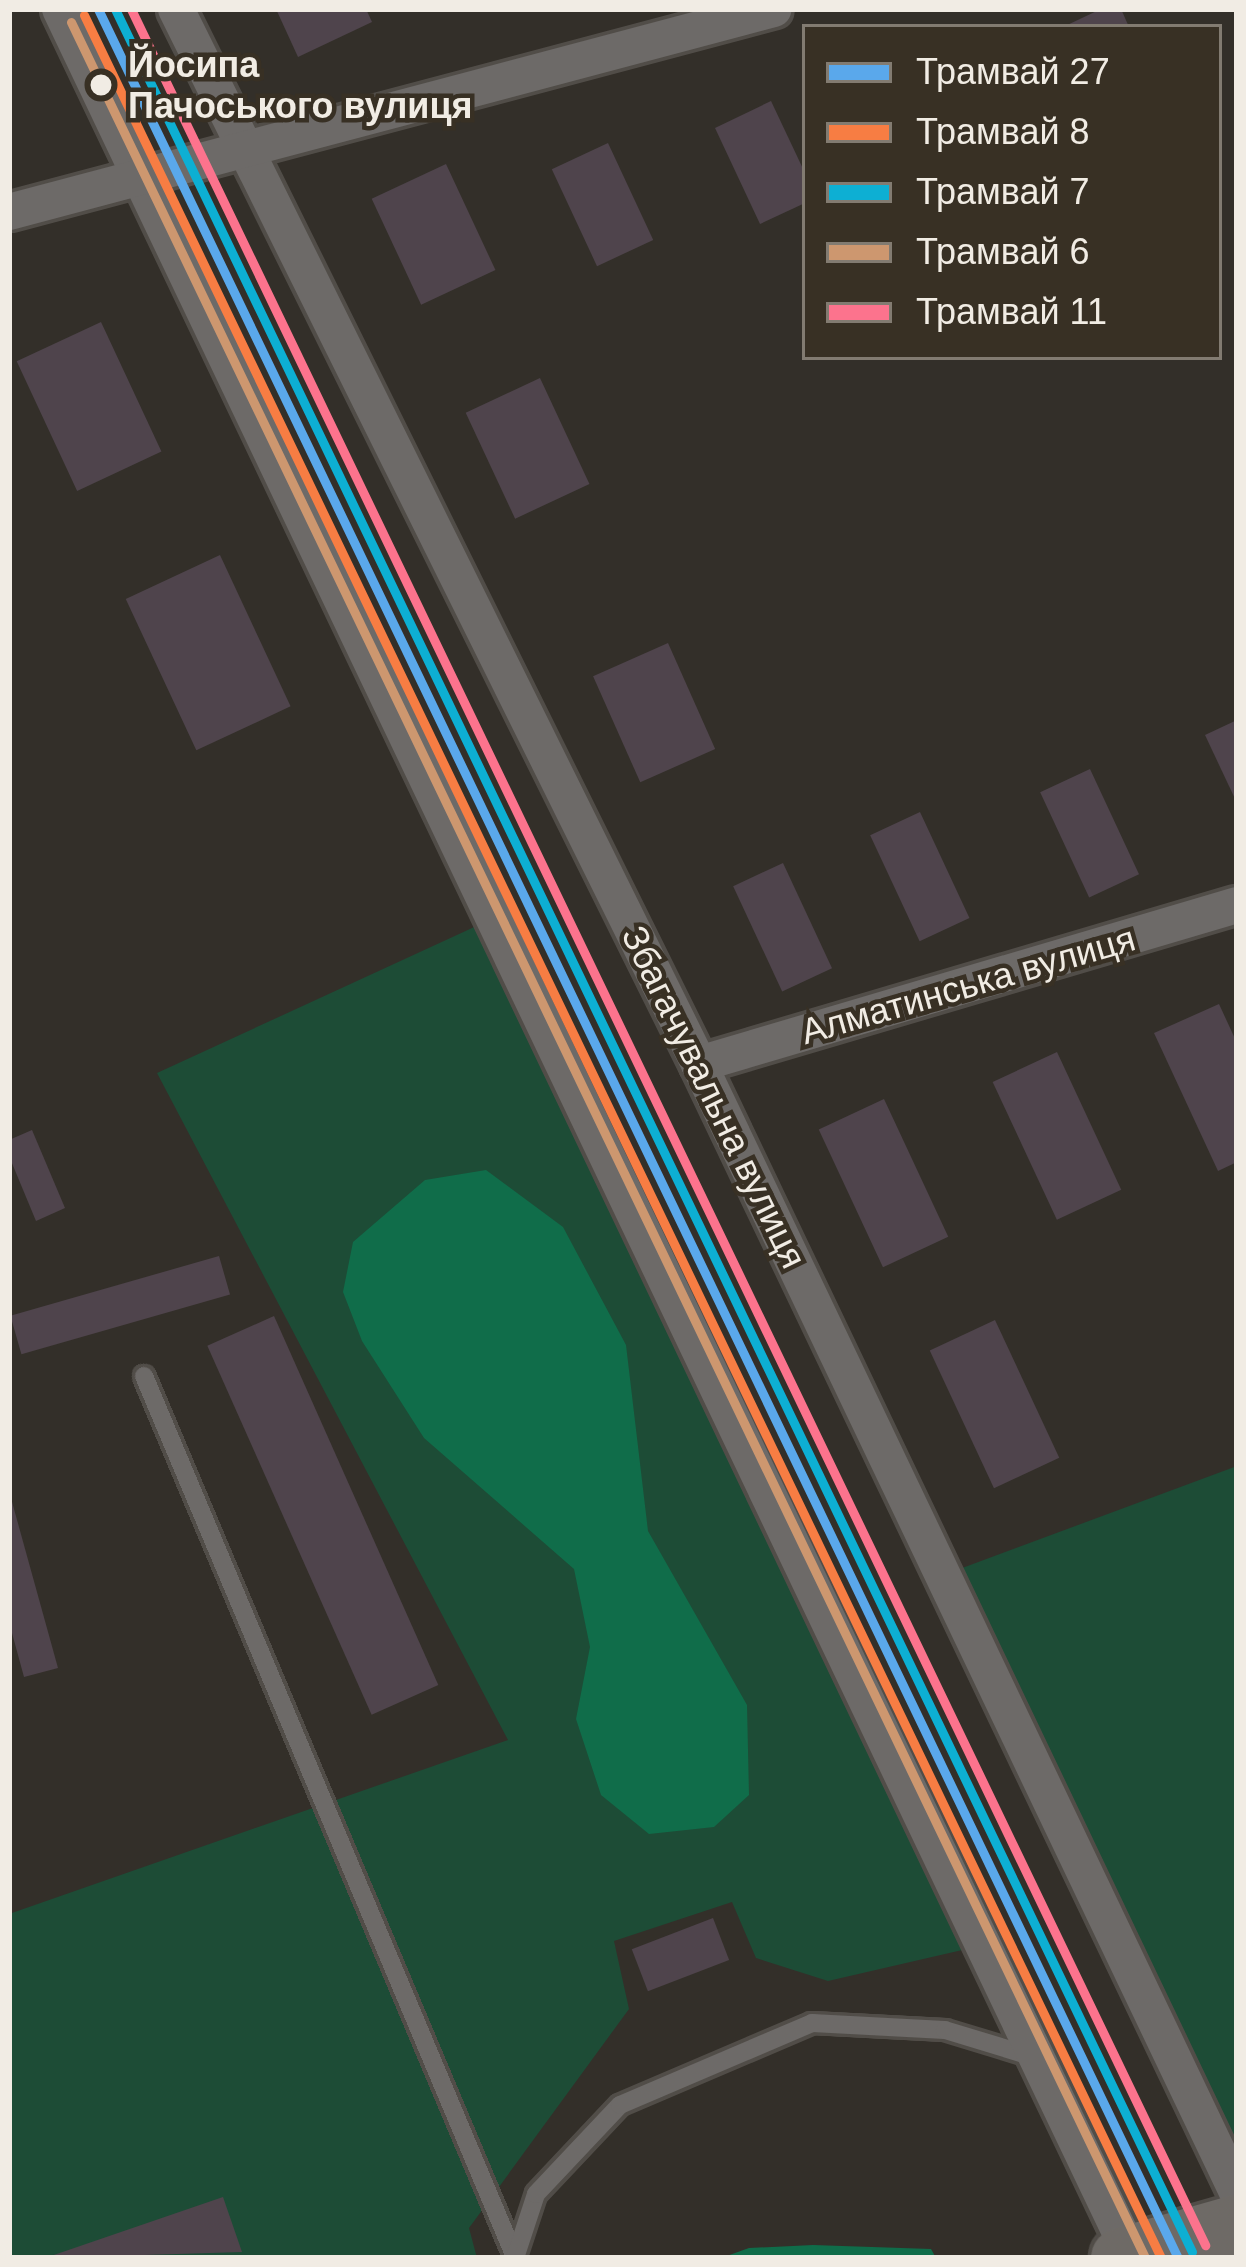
<!DOCTYPE html>
<html>
<head>
<meta charset="utf-8">
<style>
  body { margin:0 }
  #map { position:relative; width:1246px; height:2267px; overflow:hidden; background:#332f29; font-family:Helvetica,sans-serif }
  div>[style] { position:absolute }
  .green>* { inset:0; background:#1d4c36 }
  .forest>* { inset:0; background:#106d4a }
  .building>* { inset:0; background:#4f444c; transform-origin:0 0 }
  .roads { filter:drop-shadow(3px 0 #514d48) drop-shadow(-3px 0 #514d48) drop-shadow(0 3px #514d48) drop-shadow(0 -3px #514d48) }
  .service>* { height:18px; margin:-9px; padding:0 9px; transform-origin:9px; border-radius:9px; background:#6d6a68 }
  .minor>* { height:36px; margin:-18px; padding:0 18px; transform-origin:18px; border-radius:18px; background:#6d6a68 }
  .primary>* { height:60px; margin:-30px; padding:0 30px; transform-origin:30px; border-radius:30px; background:#6e6a66 }
  .tram-1>* { height:9px; margin:-4.5px; padding:0 4.5px; transform-origin:4.5px; border-radius:4.5px; background:#5aa8eb }
  .tram-2>* { height:9px; margin:-4.5px; padding:0 4.5px; transform-origin:4.5px; border-radius:4.5px; background:#f77d43 }
  .tram-3>* { height:9px; margin:-4.5px; padding:0 4.5px; transform-origin:4.5px; border-radius:4.5px; background:#0dafd3 }
  .tram-4>* { height:9px; margin:-4.5px; padding:0 4.5px; transform-origin:4.5px; border-radius:4.5px; background:#cd976f }
  .tram-5>* { height:9px; margin:-4.5px; padding:0 4.5px; transform-origin:4.5px; border-radius:4.5px; background:#fc738d }
  .dots>* { width:33px; height:33px; translate:-50% -50%; box-sizing:border-box; border:6px solid #383024; border-radius:50% }
  span { translate:-50% -50%; white-space:nowrap; text-align:center; line-height:1.15; -webkit-text-stroke:9px #383024; paint-order:stroke }
  .stop-label { font-size:36px; color:#f1ece4; font-weight:700 }
  .left { translate:0 -50%; text-align:left }
  .street-label { font-size:36px; color:#f1ece4 }
  .frame { position:absolute; inset:0; border:12px solid #f1ece4; pointer-events:none }
  .legend { position:absolute; left:802px; top:24px; width:420px; height:336px; box-sizing:border-box; background:#383024; border:3px solid #827b71; margin:0; padding:15px 21px; list-style:none; font-size:36px; color:#f1ece4 }
  .legend li { display:flex; align-items:center; gap:24px; height:60px }
  .legend b { width:60px; border:3px solid #827b71 }
</style>
</head>
<body>
<div id="map">
  <div class="green">
    <i style="clip-path:polygon(496px 917px,984px 1945px,828px 1981px,756px 1958px,732px 1902px,614px 1941px,629px 2009px,469px 2228px,477px 2258px,9px 2258px,9px 1914px,508px 1740px,157px 1073px)"></i>
    <i style="clip-path:polygon(1237px 1466px,1237px 2192px,946px 1574px)"></i>
  </div>
  <div class="forest">
    <i style="clip-path:polygon(486px 1170px,563px 1227px,626px 1345px,648px 1531px,747px 1705px,749px 1795px,714px 1827px,649px 1834px,601px 1795px,576px 1719px,590px 1647px,574px 1569px,424px 1438px,362px 1341px,343px 1292px,353px 1242px,425px 1180px)"></i>
    <i style="clip-path:polygon(813px 2245px,931px 2249px,936px 2258px,721px 2258px,749px 2248px)"></i>
  </div>
  <div class="building">
    <i style="clip-path:polygon(276px 9px,366px 9px,372px 22px,298px 57px)"></i>
    <i style="clip-path:polygon(1101px 9px,1121px 9px,1129px 27px,1063px 27px)"></i>
    <i style="clip-path:polygon(771px 101px,805px 173px,805px 203px,760px 224px,715px 128px)"></i>
    <i style="left:608px;top:143px;width:107px;height:62px;rotate:65deg"></i>
    <i style="left:446px;top:164px;width:117px;height:82px;rotate:65deg"></i>
    <i style="left:101px;top:322px;width:143px;height:93px;rotate:65deg"></i>
    <i style="left:540px;top:378px;width:117px;height:82px;rotate:65deg"></i>
    <i style="left:220px;top:555px;width:167px;height:104px;rotate:65deg"></i>
    <i style="left:668px;top:643px;width:116px;height:82px;rotate:66deg"></i>
    <i style="clip-path:polygon(1237px 720px,1237px 803px,1205px 735px)"></i>
    <i style="left:1090px;top:769px;width:116px;height:55px;rotate:65deg"></i>
    <i style="left:920px;top:812px;width:117px;height:55px;rotate:65deg"></i>
    <i style="left:783px;top:863px;width:116px;height:55px;rotate:65deg"></i>
    <i style="clip-path:polygon(1219px 1004px,1237px 1043px,1237px 1162px,1218px 1171px,1154px 1033px)"></i>
    <i style="left:1057px;top:1052px;width:152px;height:71px;rotate:65deg"></i>
    <i style="left:884px;top:1099px;width:152px;height:72px;rotate:65deg"></i>
    <i style="clip-path:polygon(32px 1130px,65px 1208px,36px 1221px,9px 1156px,9px 1140px)"></i>
    <i style="left:219px;top:1256px;width:40px;height:217px;rotate:74deg"></i>
    <i style="left:274px;top:1316px;width:404px;height:73px;rotate:66deg"></i>
    <i style="left:995px;top:1320px;width:152px;height:72px;rotate:65deg"></i>
    <i style="clip-path:polygon(9px 1491px,58px 1668px,24px 1677px,9px 1622px)"></i>
    <i style="left:713px;top:1918px;width:45px;height:87px;rotate:69deg"></i>
    <i style="clip-path:polygon(223px 2197px,242px 2252px,48px 2258px,48px 2257px)"></i>
  </div>
  <div class="roads">
    <div class="service">
      <i style="left:144px;top:1376px;width:956px;rotate:67.16deg"></i>
      <i style="left:515px;top:2258px;width:67px;rotate:-71.8deg"></i>
      <i style="left:536px;top:2194px;width:122px;rotate:-46.7deg"></i>
      <i style="left:620px;top:2105px;width:209px;rotate:-23.1deg"></i>
      <i style="left:812px;top:2023px;width:133px;rotate:3deg"></i>
      <i style="left:945px;top:2030px;width:93px;rotate:16.9deg"></i>
    </div>
    <div class="minor">
      <i style="left:60px;top:9px;width:2488px;rotate:64.51deg"></i>
      <i style="left:176px;top:9px;width:1178px;rotate:63.63deg"></i>
      <i style="left:699px;top:1064px;width:1250px;rotate:64.5deg"></i>
      <i style="left:9px;top:212px;width:791px;rotate:-14.86deg"></i>
      <i style="left:699px;top:1064px;width:561px;rotate:-16.46deg"></i>
    </div>
    <div class="primary">
      <i style="left:1121px;top:2258px;width:121px;rotate:-15.9deg"></i>
    </div>
  </div>
  <div class="tram-1">
    <i style="left:98px;top:9px;width:2495px;rotate:64.35deg"></i>
  </div>
  <div class="tram-2">
    <i style="left:84px;top:15px;width:2488px;rotate:64.35deg"></i>
  </div>
  <div class="tram-3">
    <i style="left:115px;top:9px;width:2488px;rotate:64.35deg"></i>
  </div>
  <div class="tram-4">
    <i style="left:71px;top:22px;width:2481px;rotate:64.34deg"></i>
  </div>
  <div class="tram-5">
    <i style="left:131px;top:9px;width:2481px;rotate:64.34deg"></i>
  </div>
  <div class="dots">
    <i style="left:101px;top:85px;background:#f1ece4"></i>
  </div>
  <div class="stop-label">
    <span class="left" style="left:128px;top:85px">Йосипа<br>Пачоського вулиця</span>
  </div>
  <div class="street-label">
    <span style="left:968px;top:985px;rotate:-16deg">Алматинська вулиця</span>
    <span style="left:714px;top:1097px;rotate:64deg">Збагачувальна вулиця</span>
  </div>
  <div class="frame"></div>
  <ul class="legend">
  <li><b style="height:15px;background:#5aa8eb"></b>Трамвай 27</li>
  <li><b style="height:15px;background:#f77d43"></b>Трамвай 8</li>
  <li><b style="height:15px;background:#0dafd3"></b>Трамвай 7</li>
  <li><b style="height:15px;background:#cd976f"></b>Трамвай 6</li>
  <li><b style="height:15px;background:#fc738d"></b>Трамвай 11</li>
  </ul>
</div>
</body>
</html>
